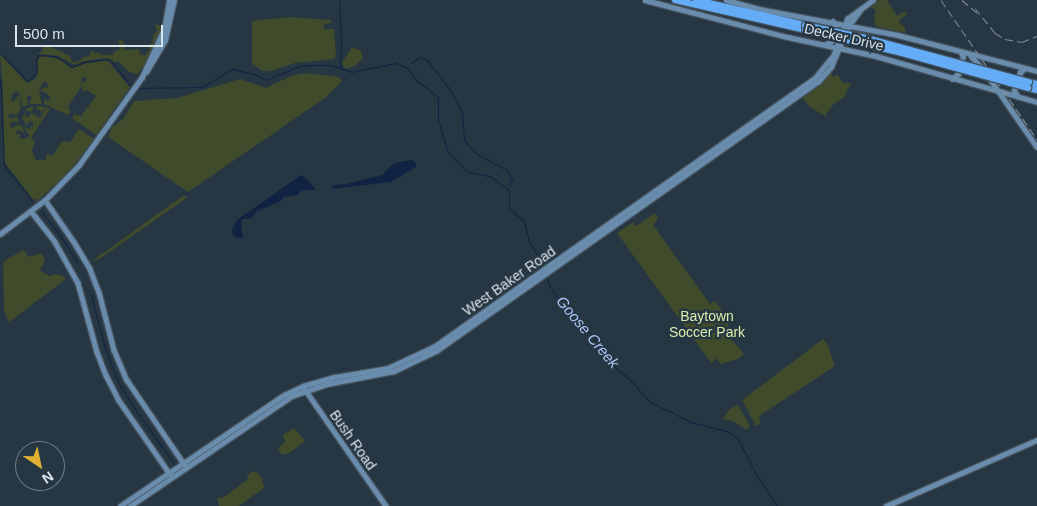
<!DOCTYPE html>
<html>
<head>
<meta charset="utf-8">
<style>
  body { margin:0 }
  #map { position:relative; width:1037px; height:506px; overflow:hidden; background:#263643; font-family:Helvetica,sans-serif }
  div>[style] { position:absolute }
  .green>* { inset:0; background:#3f4b2b }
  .water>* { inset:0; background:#102342 }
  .stream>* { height:1px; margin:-0.5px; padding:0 0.5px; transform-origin:0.5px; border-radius:0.5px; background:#102342 }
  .roads { filter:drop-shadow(1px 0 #43515c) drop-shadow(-1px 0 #43515c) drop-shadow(0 1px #43515c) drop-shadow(0 -1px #43515c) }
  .secondary>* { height:4.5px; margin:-2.25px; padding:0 2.25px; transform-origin:2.25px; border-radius:2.25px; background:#6a8cac }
  .highway>* { height:6px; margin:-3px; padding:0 3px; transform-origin:3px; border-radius:3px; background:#64acf6 }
  .rail>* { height:1px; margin-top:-0.5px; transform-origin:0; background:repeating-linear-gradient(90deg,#818e98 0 8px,transparent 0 12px) }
  .bridges { filter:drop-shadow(1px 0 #43515c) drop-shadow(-1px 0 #43515c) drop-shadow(0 1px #43515c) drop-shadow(0 -1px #43515c) }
  .highway-bridge>* { height:6px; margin:-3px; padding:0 3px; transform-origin:3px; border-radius:3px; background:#64acf6 }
  span { translate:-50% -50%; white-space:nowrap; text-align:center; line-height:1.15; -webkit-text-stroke:4.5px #263643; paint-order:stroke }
  .street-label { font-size:14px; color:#dae4ec }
  .park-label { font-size:14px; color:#d4efaa }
  .water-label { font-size:15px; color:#acc9f9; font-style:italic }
  .north { position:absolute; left:15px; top:441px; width:50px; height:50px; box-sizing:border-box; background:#263643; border:1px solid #6e7c87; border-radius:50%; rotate:146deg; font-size:14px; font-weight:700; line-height:20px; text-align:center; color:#dae4ec }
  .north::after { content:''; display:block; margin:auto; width:18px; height:22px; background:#e1af34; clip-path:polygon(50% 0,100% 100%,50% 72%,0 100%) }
  .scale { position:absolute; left:15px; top:25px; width:148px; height:22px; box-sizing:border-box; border:2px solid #dae4ec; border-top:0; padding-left:6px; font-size:15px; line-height:18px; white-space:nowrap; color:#dae4ec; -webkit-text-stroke:4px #263643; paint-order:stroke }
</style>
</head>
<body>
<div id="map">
  <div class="green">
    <i style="clip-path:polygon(879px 0,887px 0,897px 16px,905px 11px,907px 14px,898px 21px,905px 28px,905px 33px,875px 26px,874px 16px,876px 11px,870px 6px)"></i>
    <i style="clip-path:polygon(289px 17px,331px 20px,331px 23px,324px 24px,324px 29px,334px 29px,336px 56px,334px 59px,295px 63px,271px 71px,262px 71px,252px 63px,252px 21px)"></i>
    <i style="clip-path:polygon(155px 24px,161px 26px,161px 30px,149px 58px,138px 74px,129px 72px,118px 61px,114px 63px,107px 58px,84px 61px,75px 65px,58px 56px,38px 54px,42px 51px,43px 47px,49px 46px,70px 56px,72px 62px,78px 62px,83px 57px,89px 56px,92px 50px,95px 54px,97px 52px,101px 55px,113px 55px,114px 52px,120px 49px,118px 41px,122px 40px,126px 46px,123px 50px,137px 49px,140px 50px,139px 54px,146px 55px,147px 51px,149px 51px,150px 43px,153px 42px,153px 35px,157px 31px)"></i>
    <i style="clip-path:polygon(352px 47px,361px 51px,363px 58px,355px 66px,345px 69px,342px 63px)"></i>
    <i style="clip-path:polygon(0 54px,26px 82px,33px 81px,37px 76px,38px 59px,42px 56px,60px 59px,71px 68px,85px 63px,107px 60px,130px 87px,96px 135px,72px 118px,74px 114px,81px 116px,96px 96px,87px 90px,82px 91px,82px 82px,85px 82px,86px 78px,82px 77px,81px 87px,68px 107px,71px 112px,68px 115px,44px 104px,44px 98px,48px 101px,51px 98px,45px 92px,40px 91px,44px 87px,48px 88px,48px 84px,44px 81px,39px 90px,42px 104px,30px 104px,29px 101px,32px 99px,30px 95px,27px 97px,28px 105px,23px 107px,19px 93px,15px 92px,12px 95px,11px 100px,13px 102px,19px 95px,21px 107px,17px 115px,10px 113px,8px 118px,18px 117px,18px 123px,13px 121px,10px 124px,11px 128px,18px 125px,22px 126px,25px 134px,20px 130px,16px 131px,16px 134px,20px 134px,20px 139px,27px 138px,29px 135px,23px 126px,31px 130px,30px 127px,33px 127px,33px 121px,28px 122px,27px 127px,22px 118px,27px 108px,34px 106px,31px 112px,28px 110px,25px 113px,25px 116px,28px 117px,31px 113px,34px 114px,37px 106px,45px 107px,41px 114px,41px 111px,36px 109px,34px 114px,40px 118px,46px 107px,50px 109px,31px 138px,35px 141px,32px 151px,36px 160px,46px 160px,46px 154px,53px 155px,62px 141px,70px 142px,79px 129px,94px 139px,67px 174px,36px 202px,35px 198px,34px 200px,29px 194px,4px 162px,3px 92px)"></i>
    <i style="clip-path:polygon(830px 72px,834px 77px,837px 74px,843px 83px,851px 83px,844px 97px,833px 105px,825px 116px,809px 106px,801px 96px)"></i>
    <i style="clip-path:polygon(305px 73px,339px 77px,342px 81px,325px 98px,188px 192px,108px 137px,112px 127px,123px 119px,134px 101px,177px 98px,240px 79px,266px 88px,293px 75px)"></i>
    <i style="clip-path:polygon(184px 195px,187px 197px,181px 202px,101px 258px,89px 263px)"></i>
    <i style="clip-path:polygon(655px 213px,658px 219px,653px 225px,710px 304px,715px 301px,730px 321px,725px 332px,744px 354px,738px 359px,721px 364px,716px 358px,712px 364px,617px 233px,633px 222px,636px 226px)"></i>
    <i style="clip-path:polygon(23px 250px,29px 257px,42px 253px,45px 261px,40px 270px,49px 276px,56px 274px,63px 276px,66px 279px,9px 322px,4px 311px,3px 262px)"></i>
    <i style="clip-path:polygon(823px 339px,827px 343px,835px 366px,759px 416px,760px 424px,756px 426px,742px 400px)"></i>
    <i style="clip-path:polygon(738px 405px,750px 426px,747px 430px,733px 421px,722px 419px,730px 409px)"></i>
    <i style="clip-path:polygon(294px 428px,305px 441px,289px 453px,282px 455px,278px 448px,285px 442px,283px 435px)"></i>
    <i style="clip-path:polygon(252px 471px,256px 472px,262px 478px,264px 488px,239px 506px,219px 506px,217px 498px,224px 497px,247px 480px,248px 475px)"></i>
  </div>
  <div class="water">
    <i style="clip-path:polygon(412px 160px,416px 163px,416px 167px,391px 182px,331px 189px,333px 185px,347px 184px,382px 175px,394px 163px)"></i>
    <i style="clip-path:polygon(301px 175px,306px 178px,316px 190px,302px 190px,297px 195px,284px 197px,279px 202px,257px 211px,252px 218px,243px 219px,241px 222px,243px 239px,233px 236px,232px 230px,237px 220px)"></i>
  </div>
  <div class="stream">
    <i style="left:339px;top:0;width:41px;rotate:87.2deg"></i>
    <i style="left:341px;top:41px;width:27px;rotate:92deg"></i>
    <i style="left:0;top:53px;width:40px;rotate:45deg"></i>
    <i style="left:28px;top:81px;width:13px;rotate:-45deg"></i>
    <i style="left:37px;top:72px;width:11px;rotate:-95deg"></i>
    <i style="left:36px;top:61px;width:6px;rotate:-72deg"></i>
    <i style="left:38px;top:55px;width:17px;rotate:3deg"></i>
    <i style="left:55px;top:56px;width:20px;rotate:33deg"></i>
    <i style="left:72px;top:67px;width:14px;rotate:-21deg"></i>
    <i style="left:85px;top:62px;width:23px;rotate:-7deg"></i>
    <i style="left:108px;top:59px;width:3px;rotate:18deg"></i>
    <i style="left:111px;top:60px;width:31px;rotate:54deg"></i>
    <i style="left:129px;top:85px;width:4px;rotate:27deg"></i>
    <i style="left:411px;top:63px;width:11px;rotate:-34deg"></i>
    <i style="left:420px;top:57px;width:8px;rotate:23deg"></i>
    <i style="left:427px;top:60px;width:36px;rotate:52deg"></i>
    <i style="left:449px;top:88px;width:27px;rotate:62deg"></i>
    <i style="left:462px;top:112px;width:28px;rotate:86deg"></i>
    <i style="left:464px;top:140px;width:19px;rotate:47deg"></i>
    <i style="left:477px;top:154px;width:34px;rotate:28deg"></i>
    <i style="left:507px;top:170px;width:11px;rotate:63deg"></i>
    <i style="left:512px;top:180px;width:5px;rotate:127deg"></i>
    <i style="left:0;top:79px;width:12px;rotate:85deg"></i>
    <i style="left:137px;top:88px;width:65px;rotate:-0.9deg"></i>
    <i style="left:202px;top:87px;width:35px;rotate:-31deg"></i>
    <i style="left:232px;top:69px;width:23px;rotate:13deg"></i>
    <i style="left:254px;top:74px;width:13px;rotate:27deg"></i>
    <i style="left:266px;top:80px;width:36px;rotate:-23deg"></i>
    <i style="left:299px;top:66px;width:9px;rotate:-6deg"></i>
    <i style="left:308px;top:65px;width:22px"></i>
    <i style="left:330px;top:65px;width:22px;rotate:18deg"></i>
    <i style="left:351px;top:72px;width:46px;rotate:-11.3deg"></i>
    <i style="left:396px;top:63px;width:12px;rotate:24deg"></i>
    <i style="left:407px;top:68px;width:16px;rotate:52deg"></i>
    <i style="left:417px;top:81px;width:26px;rotate:37deg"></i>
    <i style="left:438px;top:97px;width:23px;rotate:90deg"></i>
    <i style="left:438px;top:120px;width:31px;rotate:73deg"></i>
    <i style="left:447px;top:150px;width:28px;rotate:48deg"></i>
    <i style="left:466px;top:171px;width:26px;rotate:13deg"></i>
    <i style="left:491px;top:177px;width:22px;rotate:36deg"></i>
    <i style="left:509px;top:190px;width:18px;rotate:90deg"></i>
    <i style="left:509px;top:208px;width:20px;rotate:41deg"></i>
    <i style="left:524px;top:221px;width:21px;rotate:76deg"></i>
    <i style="left:529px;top:241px;width:24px;rotate:60deg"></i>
    <i style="left:541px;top:262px;width:24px;rotate:71deg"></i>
    <i style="left:549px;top:285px;width:29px;rotate:56deg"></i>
    <i style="left:565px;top:309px;width:21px;rotate:39deg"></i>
    <i style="left:581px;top:322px;width:59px;rotate:52.5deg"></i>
    <i style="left:617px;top:369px;width:13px;rotate:39deg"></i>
    <i style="left:627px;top:377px;width:34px;rotate:47deg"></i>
    <i style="left:650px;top:402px;width:46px;rotate:26deg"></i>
    <i style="left:691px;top:422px;width:37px;rotate:14deg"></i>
    <i style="left:727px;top:431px;width:12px;rotate:31deg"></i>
    <i style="left:737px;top:437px;width:38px;rotate:63deg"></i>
    <i style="left:754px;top:471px;width:42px;rotate:56.7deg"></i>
    <i style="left:1px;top:93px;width:72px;rotate:87.6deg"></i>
    <i style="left:4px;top:165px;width:46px;rotate:52.1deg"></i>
    <i style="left:41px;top:211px;width:33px;rotate:52deg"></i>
    <i style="left:61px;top:237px;width:30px;rotate:57deg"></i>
    <i style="left:91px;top:294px;width:53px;rotate:75.7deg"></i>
    <i style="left:104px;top:345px;width:40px;rotate:69deg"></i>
    <i style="left:118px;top:382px;width:31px;rotate:58deg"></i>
    <i style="left:134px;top:408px;width:70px;rotate:54.3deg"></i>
  </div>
  <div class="roads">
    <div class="secondary">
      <i style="left:645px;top:0;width:143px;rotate:14.6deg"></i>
      <i style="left:783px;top:36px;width:95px;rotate:12.1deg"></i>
      <i style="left:876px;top:56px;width:167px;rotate:15.9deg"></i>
      <i style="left:726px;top:0;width:34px;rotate:15deg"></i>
      <i style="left:759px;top:9px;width:141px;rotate:10.6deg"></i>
      <i style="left:898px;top:35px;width:144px;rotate:14.5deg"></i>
      <i style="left:826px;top:44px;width:8px;rotate:-30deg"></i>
      <i style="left:833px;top:40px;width:10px;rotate:-73deg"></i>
      <i style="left:836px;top:30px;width:9px;rotate:-111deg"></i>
      <i style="left:971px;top:56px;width:19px;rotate:47deg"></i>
      <i style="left:146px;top:72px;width:37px;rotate:-59deg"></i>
      <i style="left:165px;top:40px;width:41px;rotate:-77.3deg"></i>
      <i style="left:988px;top:76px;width:86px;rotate:55.4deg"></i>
      <i style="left:952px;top:79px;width:8px;rotate:-40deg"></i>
      <i style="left:958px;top:74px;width:18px;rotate:-74deg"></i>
      <i style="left:963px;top:57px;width:4px;rotate:-117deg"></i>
      <i style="left:1018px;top:97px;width:7px;rotate:-124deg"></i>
      <i style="left:1014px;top:91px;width:20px;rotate:-72deg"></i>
      <i style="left:1020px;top:72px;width:5px;rotate:-37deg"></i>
      <i style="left:45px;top:200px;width:51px;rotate:55.4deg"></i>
      <i style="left:74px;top:242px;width:31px;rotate:59deg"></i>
      <i style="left:90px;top:269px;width:25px;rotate:69deg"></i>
      <i style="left:99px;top:292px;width:60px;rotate:75.5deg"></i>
      <i style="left:114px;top:350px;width:33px;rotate:67deg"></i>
      <i style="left:127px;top:380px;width:102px;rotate:55.8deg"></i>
      <i style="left:31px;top:211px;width:39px;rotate:52deg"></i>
      <i style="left:55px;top:242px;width:47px;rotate:60.7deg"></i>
      <i style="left:78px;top:283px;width:72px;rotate:74.6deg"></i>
      <i style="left:97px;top:352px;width:25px;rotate:69deg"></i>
      <i style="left:106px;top:375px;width:27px;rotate:63deg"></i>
      <i style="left:118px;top:399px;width:91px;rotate:55.3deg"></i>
      <i style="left:0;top:234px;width:56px;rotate:-37.1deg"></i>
      <i style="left:45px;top:200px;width:49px;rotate:-45.8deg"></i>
      <i style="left:79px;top:165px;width:108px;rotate:-54.4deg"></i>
      <i style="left:142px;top:77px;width:53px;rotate:-65.4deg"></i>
      <i style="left:164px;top:29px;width:29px;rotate:-80deg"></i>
      <i style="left:304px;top:388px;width:144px;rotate:55.2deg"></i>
      <i style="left:120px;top:506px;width:198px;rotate:-34.1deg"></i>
      <i style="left:284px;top:395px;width:21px;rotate:-25deg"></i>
      <i style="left:303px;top:386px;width:33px;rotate:-16deg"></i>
      <i style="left:335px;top:377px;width:54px;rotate:-9.6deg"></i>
      <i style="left:388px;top:368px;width:52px;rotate:-25.1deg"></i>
      <i style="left:435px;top:346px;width:465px;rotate:-35.2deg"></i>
      <i style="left:815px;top:78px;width:28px;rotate:-51deg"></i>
      <i style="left:833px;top:56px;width:40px;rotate:-69deg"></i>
      <i style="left:847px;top:19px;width:32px;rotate:-36deg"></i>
      <i style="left:130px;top:506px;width:196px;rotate:-34.2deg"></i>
      <i style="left:292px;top:396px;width:37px;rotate:-19deg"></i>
      <i style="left:327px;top:384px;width:68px;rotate:-11deg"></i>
      <i style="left:394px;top:371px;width:47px;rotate:-25.5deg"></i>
      <i style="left:436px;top:351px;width:467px;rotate:-35.2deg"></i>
      <i style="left:818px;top:82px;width:20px;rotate:-49deg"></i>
      <i style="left:831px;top:67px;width:46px;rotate:-66.8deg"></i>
      <i style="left:849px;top:25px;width:20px;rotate:-53deg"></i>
      <i style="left:886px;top:506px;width:165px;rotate:-23.6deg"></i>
    </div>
    <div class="highway">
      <i style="left:675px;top:0;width:133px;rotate:13deg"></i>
      <i style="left:696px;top:0;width:112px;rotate:12.9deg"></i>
      <i style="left:1029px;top:82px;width:8px;rotate:14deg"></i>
      <i style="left:1028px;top:88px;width:9px;rotate:13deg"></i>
    </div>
  </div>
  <div class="rail">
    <i style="left:941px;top:0;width:169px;rotate:55.4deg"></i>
    <i style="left:962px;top:0;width:23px;rotate:40deg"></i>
    <i style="left:975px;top:8px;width:32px;rotate:51deg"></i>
    <i style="left:995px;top:33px;width:12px;rotate:31deg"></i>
    <i style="left:1005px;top:39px;width:17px;rotate:10deg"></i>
    <i style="left:1022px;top:42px;width:16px;rotate:-22deg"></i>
  </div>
  <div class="bridges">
    <div class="highway-bridge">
      <i style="left:805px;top:25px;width:62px;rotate:12deg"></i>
      <i style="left:866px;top:38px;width:169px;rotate:15.1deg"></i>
      <i style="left:805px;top:30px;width:100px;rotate:13.3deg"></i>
      <i style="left:902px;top:53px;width:131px;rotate:15.5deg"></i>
    </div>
  </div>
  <div class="street-label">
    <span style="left:844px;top:37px;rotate:13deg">Decker Drive</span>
    <span style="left:509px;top:281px;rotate:-35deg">West Baker Road</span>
    <span style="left:353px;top:440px;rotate:55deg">Bush Road</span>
  </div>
  <div class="park-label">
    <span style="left:707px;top:324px">Baytown<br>Soccer Park</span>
  </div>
  <div class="water-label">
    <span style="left:588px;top:332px;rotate:50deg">Goose Creek</span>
  </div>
  <div class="north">N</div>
  <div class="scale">500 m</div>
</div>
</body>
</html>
